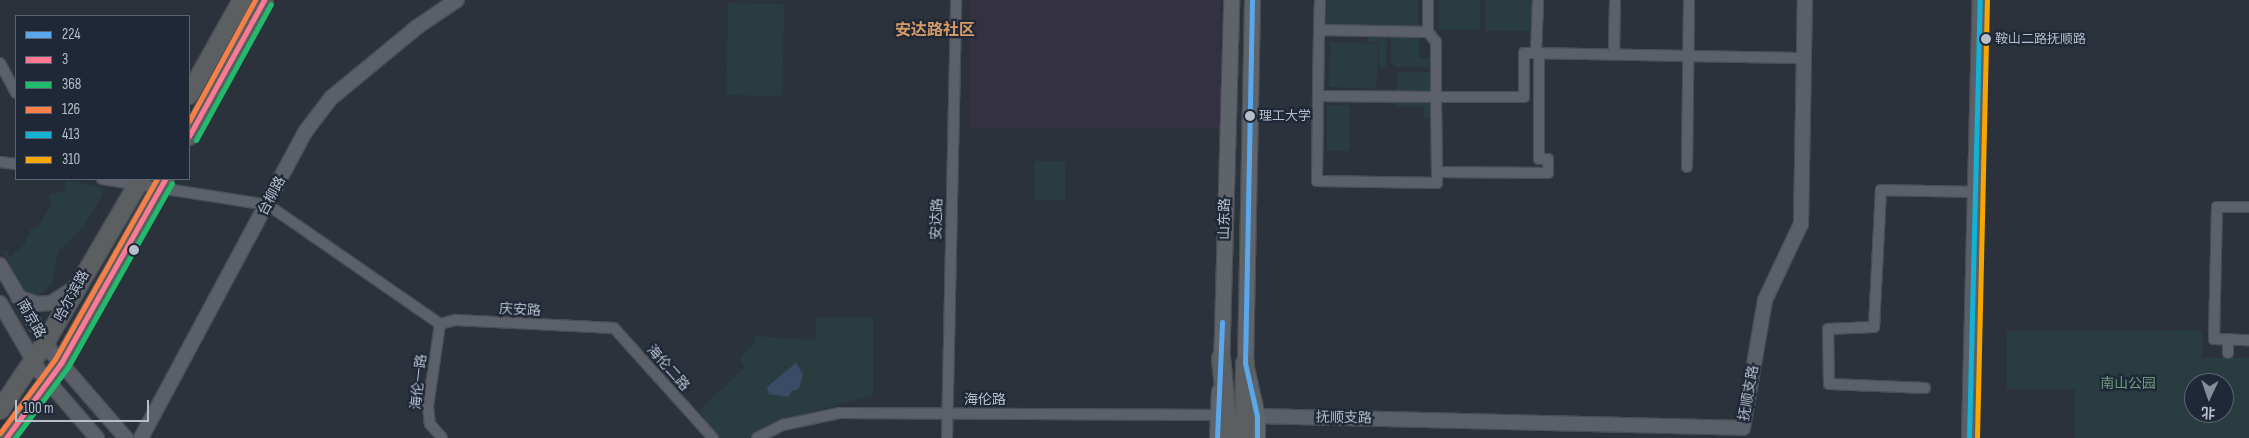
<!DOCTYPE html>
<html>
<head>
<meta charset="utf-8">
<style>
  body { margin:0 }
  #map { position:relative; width:2249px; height:438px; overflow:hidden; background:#2c323b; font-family:"Sofia Sans Condensed","Noto Sans SC",sans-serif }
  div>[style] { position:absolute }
  .medical>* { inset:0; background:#343241; transform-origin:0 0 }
  .green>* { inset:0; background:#293d41; transform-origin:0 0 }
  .water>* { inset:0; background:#3a4b66 }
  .roads { filter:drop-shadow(1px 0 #4a4e55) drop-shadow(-1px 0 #4a4e55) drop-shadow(0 1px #4a4e55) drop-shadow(0 -1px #4a4e55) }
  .street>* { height:10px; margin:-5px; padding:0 5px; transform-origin:5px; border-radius:5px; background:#5c6169 }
  .secondary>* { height:14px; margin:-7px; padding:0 7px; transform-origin:7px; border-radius:7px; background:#5b5f67 }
  .primary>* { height:15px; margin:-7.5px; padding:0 7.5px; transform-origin:7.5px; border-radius:7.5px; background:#5f636a }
  .highway>* { height:18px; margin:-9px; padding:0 9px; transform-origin:9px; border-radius:9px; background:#5c5f62 }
  .bus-1>* { height:5px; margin:-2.5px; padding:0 2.5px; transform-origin:2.5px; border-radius:2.5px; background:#5aa8eb }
  .bus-2>* { height:5px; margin:-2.5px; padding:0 2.5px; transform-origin:2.5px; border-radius:2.5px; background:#fe7a93 }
  .bus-3>* { height:5px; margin:-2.5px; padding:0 2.5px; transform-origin:2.5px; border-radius:2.5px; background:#20bc6c }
  .bus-4>* { height:5px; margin:-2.5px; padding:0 2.5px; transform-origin:2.5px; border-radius:2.5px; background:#f78048 }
  .bus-5>* { height:5px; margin:-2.5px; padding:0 2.5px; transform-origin:2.5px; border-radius:2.5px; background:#13b2d5 }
  .bus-6>* { height:5px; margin:-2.5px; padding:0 2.5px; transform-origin:2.5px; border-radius:2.5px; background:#f7a600 }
  .dots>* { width:14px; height:14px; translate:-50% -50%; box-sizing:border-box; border:2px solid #1f2836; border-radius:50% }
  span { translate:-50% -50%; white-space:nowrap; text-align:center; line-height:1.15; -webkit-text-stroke:4.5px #1f2836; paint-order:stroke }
  .bus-label { font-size:13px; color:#b7becb }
  .left { translate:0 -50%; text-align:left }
  .street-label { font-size:14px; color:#b7becb }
  .park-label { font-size:14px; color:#6e9c7a }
  .quarter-label { font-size:16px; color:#d69a67; font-weight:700 }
  .legend { position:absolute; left:15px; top:15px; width:175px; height:165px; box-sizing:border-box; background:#1f2836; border:1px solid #5c6472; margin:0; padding:6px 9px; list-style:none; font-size:15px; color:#b7becb }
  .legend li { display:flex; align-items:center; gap:10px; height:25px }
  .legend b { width:25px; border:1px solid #5c6472 }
  .north { position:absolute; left:2184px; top:373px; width:50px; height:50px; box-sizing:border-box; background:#1f2836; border:1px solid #5c6472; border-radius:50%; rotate:183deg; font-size:14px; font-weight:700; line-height:20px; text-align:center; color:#b7becb }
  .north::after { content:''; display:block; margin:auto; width:18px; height:22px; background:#868d99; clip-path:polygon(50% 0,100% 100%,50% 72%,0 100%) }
  .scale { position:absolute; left:15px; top:400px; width:134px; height:22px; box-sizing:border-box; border:2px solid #b7becb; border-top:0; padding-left:6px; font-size:15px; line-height:18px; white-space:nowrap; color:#b7becb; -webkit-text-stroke:4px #1f2836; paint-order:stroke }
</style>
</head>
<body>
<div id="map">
  <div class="medical">
    <i style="left:970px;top:0;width:250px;height:128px"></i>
  </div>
  <div class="green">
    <i style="left:1327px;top:0;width:91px;height:27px"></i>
    <i style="left:1439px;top:0;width:41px;height:30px"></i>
    <i style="left:1486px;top:0;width:46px;height:31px"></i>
    <i style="left:728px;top:3px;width:56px;height:92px;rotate:1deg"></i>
    <i style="clip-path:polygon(1367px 36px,1387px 36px,1386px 67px,1379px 67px,1379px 43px,1367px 42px)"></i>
    <i style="clip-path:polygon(1391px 37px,1419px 37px,1419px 58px,1435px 59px,1435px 67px,1395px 67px,1391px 62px)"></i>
    <i style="left:1330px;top:42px;width:48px;height:45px;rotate:2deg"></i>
    <i style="left:1397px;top:72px;width:38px;height:22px"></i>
    <i style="clip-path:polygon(1396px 100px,1432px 100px,1432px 118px,1424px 118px,1424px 107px,1396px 107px)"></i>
    <i style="left:1327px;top:105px;width:22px;height:46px"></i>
    <i style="left:1034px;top:161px;width:31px;height:39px"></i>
    <i style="clip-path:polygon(66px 180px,100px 187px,103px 194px,84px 226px,58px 252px,52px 284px,37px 297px,24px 290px,3px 251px,6px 249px,10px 257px,24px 245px,31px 229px,38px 227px,50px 207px,50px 195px,64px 191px)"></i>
    <i style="clip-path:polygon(817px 317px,873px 318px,873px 395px,800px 415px,749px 438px,719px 438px,699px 411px,745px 367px,740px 358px,754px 343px,754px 336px,815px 340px)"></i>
    <i style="clip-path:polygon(evenodd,2202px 330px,2202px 358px,2249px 358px,2249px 438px,2075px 438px,2074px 389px,2007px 389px,2007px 331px,2202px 330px,2194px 383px,2224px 383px,2224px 413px,2194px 413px,2194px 383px)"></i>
  </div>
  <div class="water">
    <i style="clip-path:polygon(796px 363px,803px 374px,799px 389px,792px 391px,788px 397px,769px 394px,767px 387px)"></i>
  </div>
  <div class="roads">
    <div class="street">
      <i style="left:1428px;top:0;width:32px;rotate:90deg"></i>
      <i style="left:1428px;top:32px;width:13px;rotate:51deg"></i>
      <i style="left:1436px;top:42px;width:55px;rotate:90deg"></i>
      <i style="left:1436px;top:97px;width:118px;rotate:-179.5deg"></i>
      <i style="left:1318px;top:96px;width:66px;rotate:-89.1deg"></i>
      <i style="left:1319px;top:30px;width:109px;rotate:1.1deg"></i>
      <i style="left:1319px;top:30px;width:30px;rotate:-88deg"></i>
      <i style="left:1536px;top:53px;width:268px;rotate:1.1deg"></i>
      <i style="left:1614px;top:54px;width:53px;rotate:-88.9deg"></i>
      <i style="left:0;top:63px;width:34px;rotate:62deg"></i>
      <i style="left:1318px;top:96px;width:85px;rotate:90.7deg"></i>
      <i style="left:1317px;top:181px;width:120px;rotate:1deg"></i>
      <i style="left:1437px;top:183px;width:11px;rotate:-90deg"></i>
      <i style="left:1437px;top:172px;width:111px;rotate:0.5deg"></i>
      <i style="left:1548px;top:173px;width:14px;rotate:-90deg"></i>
      <i style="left:1548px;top:159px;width:9px;rotate:180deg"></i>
      <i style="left:1539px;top:159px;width:106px;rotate:-90deg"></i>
      <i style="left:0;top:162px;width:16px;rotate:7deg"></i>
      <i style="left:1687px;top:167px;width:167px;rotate:-89.3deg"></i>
      <i style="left:1437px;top:172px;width:75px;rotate:-90.8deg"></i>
      <i style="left:1436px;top:97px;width:88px"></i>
      <i style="left:1524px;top:97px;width:44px;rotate:-90deg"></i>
      <i style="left:1524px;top:53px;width:12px"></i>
      <i style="left:1536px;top:53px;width:53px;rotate:-87.8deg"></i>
      <i style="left:102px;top:179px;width:168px;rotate:8.9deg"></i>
      <i style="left:268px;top:205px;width:209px;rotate:34.7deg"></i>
      <i style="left:2249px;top:207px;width:32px;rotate:180deg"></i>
      <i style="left:2217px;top:207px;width:132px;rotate:91.3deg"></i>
      <i style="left:2214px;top:339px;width:35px;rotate:2deg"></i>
      <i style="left:440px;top:324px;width:16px;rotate:-15deg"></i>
      <i style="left:455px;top:320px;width:159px;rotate:2.9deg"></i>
      <i style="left:614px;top:328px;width:148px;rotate:48deg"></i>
      <i style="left:440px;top:324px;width:83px;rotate:98.3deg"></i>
      <i style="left:428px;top:406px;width:18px;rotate:84deg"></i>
      <i style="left:430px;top:424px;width:18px;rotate:49deg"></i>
      <i style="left:2228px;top:353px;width:14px;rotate:-90deg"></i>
      <i style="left:1925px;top:388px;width:96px;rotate:-177.6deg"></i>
      <i style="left:1829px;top:384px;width:55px;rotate:-91deg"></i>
      <i style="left:1828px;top:329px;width:46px;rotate:-2.5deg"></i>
      <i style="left:1874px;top:327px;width:137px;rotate:-87.1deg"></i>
      <i style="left:1881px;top:190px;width:94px;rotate:1.2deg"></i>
      <i style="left:757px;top:438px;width:29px;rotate:-27deg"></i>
      <i style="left:783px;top:425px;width:57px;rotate:-12.1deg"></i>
      <i style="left:839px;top:413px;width:378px;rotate:0.3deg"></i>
      <i style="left:947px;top:438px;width:438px;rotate:-88.8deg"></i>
    </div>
    <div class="secondary">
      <i style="left:0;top:265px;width:102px;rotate:59.4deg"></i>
      <i style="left:52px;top:353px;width:113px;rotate:49deg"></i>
      <i style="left:18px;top:297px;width:20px;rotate:20deg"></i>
      <i style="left:37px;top:304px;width:14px;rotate:-4deg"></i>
      <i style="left:51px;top:303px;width:30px;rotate:-33deg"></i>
      <i style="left:0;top:303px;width:80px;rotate:59.9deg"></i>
      <i style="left:40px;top:372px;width:87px;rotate:49.2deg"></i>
      <i style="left:1257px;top:416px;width:486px;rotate:1.4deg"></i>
      <i style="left:1743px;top:428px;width:130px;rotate:-80.2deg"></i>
      <i style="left:1765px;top:300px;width:84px;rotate:-64.7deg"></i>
      <i style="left:1801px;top:224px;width:224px;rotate:-89deg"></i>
      <i style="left:141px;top:438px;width:347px;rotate:-61.8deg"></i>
      <i style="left:305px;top:132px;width:43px;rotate:-52.6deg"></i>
      <i style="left:331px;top:98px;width:112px;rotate:-39.5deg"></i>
      <i style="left:417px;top:27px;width:48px;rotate:-34deg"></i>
      <i style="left:1969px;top:438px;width:438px;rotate:-88.6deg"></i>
    </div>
    <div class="primary">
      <i style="left:1252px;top:0;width:363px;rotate:91.1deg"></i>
      <i style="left:1245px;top:363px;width:54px;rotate:77.2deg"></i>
      <i style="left:1257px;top:416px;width:22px;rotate:90deg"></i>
      <i style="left:1221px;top:368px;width:368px;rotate:-88.4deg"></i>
      <i style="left:1217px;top:438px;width:47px;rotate:-87.6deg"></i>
    </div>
    <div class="highway">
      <i style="left:189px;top:95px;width:109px;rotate:-60.8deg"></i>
      <i style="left:189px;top:136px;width:155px;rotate:-61.1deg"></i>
      <i style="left:1221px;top:358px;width:80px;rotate:84.3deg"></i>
      <i style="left:0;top:410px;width:81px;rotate:-56.1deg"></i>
      <i style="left:45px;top:343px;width:190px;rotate:-59.7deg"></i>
      <i style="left:6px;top:438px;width:93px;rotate:-53.7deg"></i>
      <i style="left:61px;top:363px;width:211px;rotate:-60.5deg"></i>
      <i style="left:1244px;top:438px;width:75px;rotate:-89.2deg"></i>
    </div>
  </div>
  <div class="bus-1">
    <i style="left:1252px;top:0;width:363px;rotate:91.1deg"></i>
    <i style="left:1245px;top:363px;width:54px;rotate:77.2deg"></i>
    <i style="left:1257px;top:416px;width:22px;rotate:90deg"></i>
    <i style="left:1217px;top:438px;width:116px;rotate:-87.5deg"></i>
  </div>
  <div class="bus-2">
    <i style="left:189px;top:136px;width:155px;rotate:-61.1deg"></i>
    <i style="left:6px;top:438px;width:93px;rotate:-53.7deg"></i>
    <i style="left:61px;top:363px;width:211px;rotate:-60.5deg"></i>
  </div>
  <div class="bus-3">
    <i style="left:196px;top:140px;width:155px;rotate:-61.1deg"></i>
    <i style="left:15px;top:438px;width:89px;rotate:-53.3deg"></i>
    <i style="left:68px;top:367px;width:211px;rotate:-60.5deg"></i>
  </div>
  <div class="bus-4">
    <i style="left:189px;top:121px;width:138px;rotate:-61.4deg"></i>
    <i style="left:0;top:433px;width:92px;rotate:-53.4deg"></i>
    <i style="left:55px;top:359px;width:207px;rotate:-60.5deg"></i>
  </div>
  <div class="bus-5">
    <i style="left:1969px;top:438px;width:438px;rotate:-88.6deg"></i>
  </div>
  <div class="bus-6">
    <i style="left:1977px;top:438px;width:438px;rotate:-88.7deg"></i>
  </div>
  <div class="dots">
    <i style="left:1986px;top:39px;background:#b7becb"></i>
    <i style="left:1250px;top:116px;background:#b7becb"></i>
    <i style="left:134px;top:250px;background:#b7becb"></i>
  </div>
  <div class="bus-label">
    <span class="left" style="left:1995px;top:39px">鞍山二路抚顺路</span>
    <span class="left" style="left:1259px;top:116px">理工大学</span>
  </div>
  <div class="street-label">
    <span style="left:272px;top:196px;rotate:-62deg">台柳路</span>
    <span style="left:937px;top:219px;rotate:-88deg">安达路</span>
    <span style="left:1225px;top:219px;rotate:-89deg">山东路</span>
    <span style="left:72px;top:296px;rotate:-61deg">哈尔滨路</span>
    <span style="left:520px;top:310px;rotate:3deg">庆安路</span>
    <span style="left:31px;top:319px;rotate:60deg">南京路</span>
    <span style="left:668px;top:368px;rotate:48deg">海伦二路</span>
    <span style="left:419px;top:382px;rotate:-84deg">海伦一路</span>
    <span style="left:1749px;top:393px;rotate:-80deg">抚顺支路</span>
    <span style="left:985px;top:400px">海伦路</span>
    <span style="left:1344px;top:418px;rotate:1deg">抚顺支路</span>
  </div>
  <div class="park-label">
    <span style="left:2128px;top:384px">南山公园</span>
  </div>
  <div class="quarter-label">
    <span style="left:935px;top:31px">安达路社区</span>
  </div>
  <ul class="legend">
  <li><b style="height:6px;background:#5aa8eb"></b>224</li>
  <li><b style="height:6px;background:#fe7a93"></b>3</li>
  <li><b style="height:6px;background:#20bc6c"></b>368</li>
  <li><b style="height:6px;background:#f78048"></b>126</li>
  <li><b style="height:6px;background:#13b2d5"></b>413</li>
  <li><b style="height:6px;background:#f7a600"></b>310</li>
  </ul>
  <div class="north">北</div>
  <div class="scale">100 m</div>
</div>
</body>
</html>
